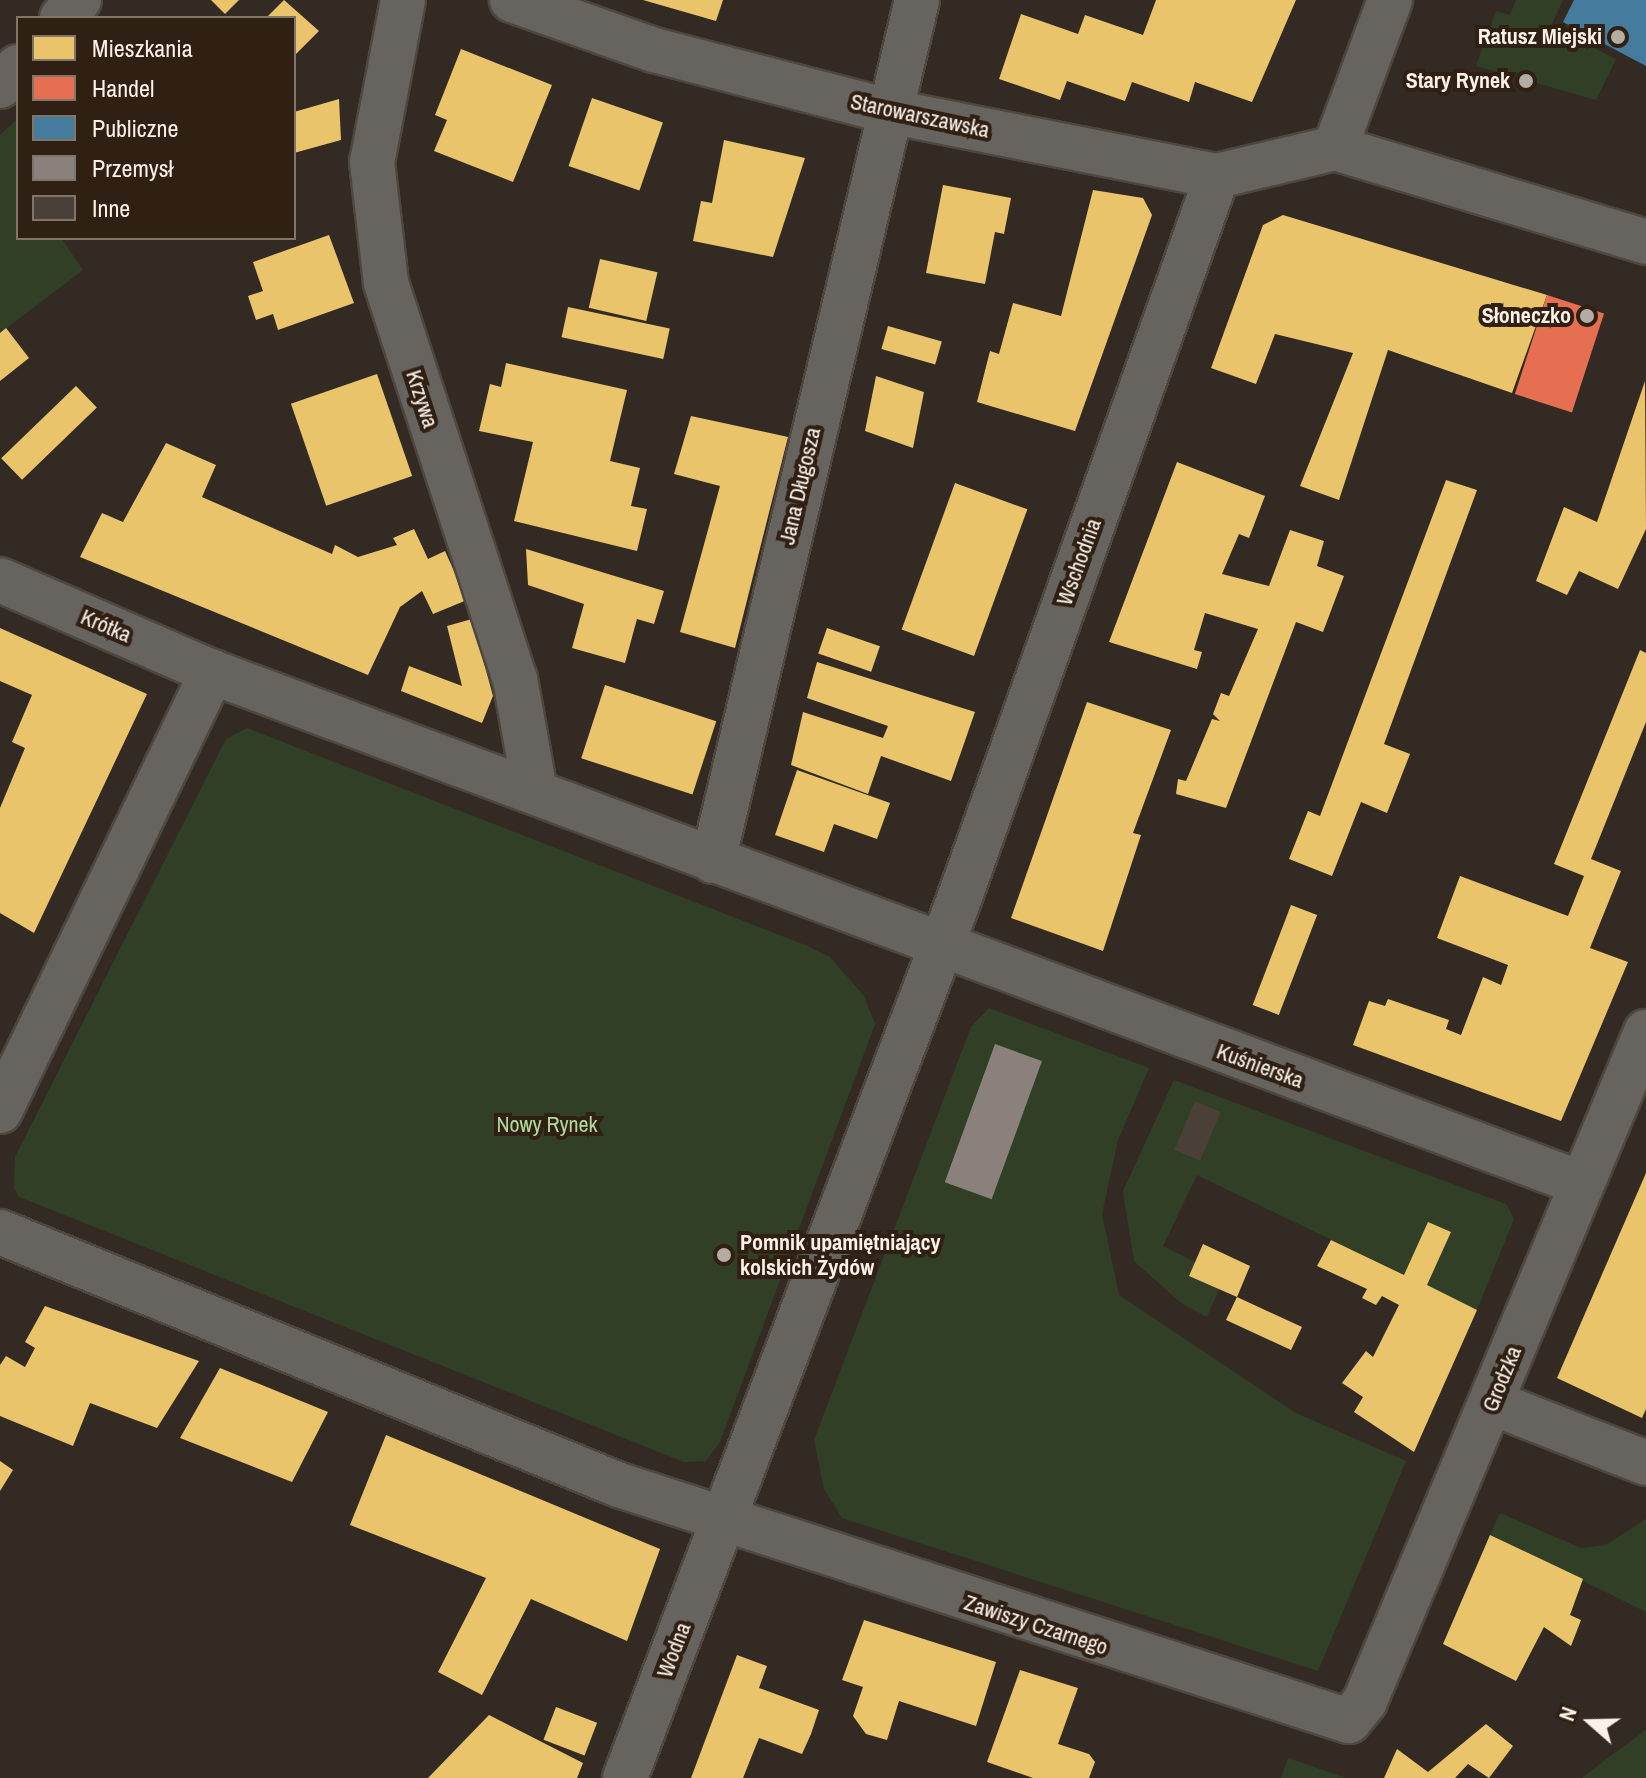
<!DOCTYPE html>
<html>
<head>
<meta charset="utf-8">
<style>
  body { margin:0 }
  #map { position:relative; width:1646px; height:1778px; overflow:hidden; background:#332b23; font-family:"Archivo Narrow",sans-serif }
  div>[style] { position:absolute }
  .green>* { inset:0; background:#313f26 }
  .homes>* { inset:0; background:#e9c46a; transform-origin:0 0 }
  .shops>* { inset:0; background:#e76f51; transform-origin:0 0 }
  .public>* { inset:0; background:#457b9d }
  .industry>* { inset:0; background:#8a817c; transform-origin:0 0 }
  .building>* { inset:0; background:#4a4037; transform-origin:0 0 }
  .roads { filter:drop-shadow(2px 0 #4d4740) drop-shadow(-2px 0 #4d4740) drop-shadow(0 2px #4d4740) drop-shadow(0 -2px #4d4740) }
  .minor>* { height:44px; margin:-22px; padding:0 22px; transform-origin:22px; border-radius:22px; background:#67635f }
  .dots>* { width:22px; height:22px; translate:-50% -50%; box-sizing:border-box; border:4px solid #2f2013; border-radius:50% }
  span { translate:-50% -50%; white-space:nowrap; text-align:center; line-height:1.15; -webkit-text-stroke:8px #2f2013; paint-order:stroke }
  .poi-label { font-size:22px; color:#fbf1e8; font-weight:700 }
  .right { translate:-100% -50%; text-align:right }
  .left { translate:0 -50%; text-align:left }
  .street-label { font-size:22px; color:#fbf1e8 }
  .park-label { font-size:22px; color:#b1d99c }
  .legend { position:absolute; left:16px; top:16px; width:280px; height:224px; box-sizing:border-box; background:#2f2013; border:2px solid #817468; margin:0; padding:10px 14px; list-style:none; font-size:24px; color:#fbf1e8 }
  .legend li { display:flex; align-items:center; gap:16px; height:40px }
  .legend b { width:40px; border:2px solid #817468 }
  .north { position:absolute; left:1550px; top:1682px; width:80px; height:80px; -webkit-text-stroke:6px #2f2013; paint-order:stroke; rotate:290deg; font-size:22px; font-weight:700; line-height:32px; text-align:center; color:#fbf1e8 }
  .north::after { content:''; display:block; margin:auto; width:28px; height:36px; background:#fbf1e8; clip-path:polygon(50% 0,100% 100%,50% 72%,0 100%) }
</style>
</head>
<body>
<div id="map">
  <div class="green">
    <i style="clip-path:polygon(1516px 0,1563px 0,1551px 26px,1616px 59px,1596px 100px,1476px 66px,1496px 11px,1510px 15px)"></i>
    <i style="clip-path:polygon(18px 118px,18px 238px,61px 238px,83px 270px,0 333px,0 135px)"></i>
    <i style="clip-path:polygon(247px 728px,805px 945px,830px 957px,864px 996px,875px 1024px,720px 1442px,706px 1461px,684px 1462px,19px 1197px,14px 1188px,15px 1157px,226px 739px)"></i>
    <i style="clip-path:polygon(989px 1008px,1149px 1068px,1118px 1140px,1102px 1214px,1119px 1295px,1296px 1413px,1406px 1461px,1318px 1671px,842px 1518px,824px 1489px,814px 1440px,971px 1027px)"></i>
    <i style="clip-path:polygon(1174px 1080px,1506px 1204px,1514px 1219px,1477px 1310px,1197px 1175px,1163px 1246px,1195px 1262px,1219px 1289px,1207px 1317px,1181px 1303px,1134px 1261px,1123px 1191px)"></i>
    <i style="clip-path:polygon(1500px 1513px,1581px 1548px,1606px 1545px,1646px 1519px,1646px 1612px,1490px 1535px)"></i>
    <i style="clip-path:polygon(1646px 1730px,1646px 1778px,1582px 1778px,1605px 1760px)"></i>
    <i style="clip-path:polygon(1288px 1758px,1346px 1778px,1281px 1778px)"></i>
  </div>
  <div class="homes">
    <i style="clip-path:polygon(211px 0,239px 0,225px 14px)"></i>
    <i style="clip-path:polygon(284px 0,319px 31px,294px 56px,294px 18px,266px 18px)"></i>
    <i style="clip-path:polygon(643px 0,723px 0,716px 21px)"></i>
    <i style="clip-path:polygon(1156px 0,1296px 0,1252px 102px,1195px 82px,1189px 102px,1132px 82px,1125px 101px,1067px 81px,1060px 100px,999px 79px,1021px 14px,1078px 34px,1085px 15px,1143px 35px)"></i>
    <i style="clip-path:polygon(461px 49px,552px 85px,513px 182px,434px 151px,447px 120px,435px 115px)"></i>
    <i style="left:592px;top:98px;width:75px;height:72px;rotate:19deg"></i>
    <i style="clip-path:polygon(339px 99px,341px 140px,294px 153px,294px 112px)"></i>
    <i style="clip-path:polygon(724px 140px,805px 158px,773px 257px,693px 241px,701px 201px,712px 203px)"></i>
    <i style="clip-path:polygon(943px 185px,1011px 198px,1004px 234px,995px 232px,985px 284px,926px 273px)"></i>
    <i style="clip-path:polygon(1093px 190px,1143px 198px,1152px 215px,1075px 431px,977px 402px,990px 351px,999px 354px,1013px 303px,1061px 316px)"></i>
    <i style="clip-path:polygon(1283px 215px,1547px 295px,1512px 393px,1388px 350px,1339px 500px,1300px 486px,1353px 353px,1275px 334px,1256px 384px,1211px 368px,1263px 225px)"></i>
    <i style="clip-path:polygon(329px 235px,354px 303px,278px 330px,273px 314px,256px 320px,248px 296px,263px 291px,253px 262px)"></i>
    <i style="left:600px;top:259px;width:59px;height:50px;rotate:13deg"></i>
    <i style="left:568px;top:307px;width:104px;height:31px;rotate:12deg"></i>
    <i style="left:888px;top:326px;width:56px;height:24px;rotate:16deg"></i>
    <i style="clip-path:polygon(6px 328px,29px 358px,0 381px,0 333px)"></i>
    <i style="clip-path:polygon(506px 363px,627px 390px,610px 461px,640px 468px,631px 506px,647px 509px,637px 551px,514px 521px,533px 442px,479px 431px,490px 384px,501px 387px)"></i>
    <i style="left:377px;top:374px;width:108px;height:91px;rotate:71deg"></i>
    <i style="clip-path:polygon(876px 376px,924px 392px,913px 448px,865px 431px)"></i>
    <i style="clip-path:polygon(1645px 381px,1646px 529px,1618px 589px,1579px 571px,1567px 595px,1536px 581px,1564px 507px,1597px 522px)"></i>
    <i style="left:76px;top:386px;width:30px;height:104px;rotate:46deg"></i>
    <i style="clip-path:polygon(691px 416px,788px 437px,735px 648px,680px 632px,720px 486px,674px 474px)"></i>
    <i style="clip-path:polygon(166px 443px,216px 465px,202px 497px,332px 554px,335px 545px,358px 557px,397px 545px,393px 538px,414px 529px,428px 559px,445px 551px,467px 600px,433px 614px,422px 591px,400px 607px,368px 675px,80px 557px,102px 513px,123px 522px)"></i>
    <i style="clip-path:polygon(1177px 462px,1265px 496px,1249px 538px,1239px 534px,1222px 574px,1269px 586px,1290px 530px,1324px 541px,1317px 566px,1344px 576px,1323px 632px,1296px 622px,1226px 808px,1176px 794px,1178px 779px,1186px 781px,1212px 719px,1220px 721px,1213px 714px,1221px 693px,1229px 696px,1258px 629px,1205px 613px,1194px 650px,1202px 652px,1197px 669px,1109px 642px)"></i>
    <i style="clip-path:polygon(1446px 480px,1477px 490px,1384px 744px,1410px 754px,1387px 813px,1361px 802px,1332px 876px,1289px 859px,1308px 811px,1320px 816px)"></i>
    <i style="left:955px;top:483px;width:77px;height:156px;rotate:20deg"></i>
    <i style="clip-path:polygon(526px 549px,664px 591px,654px 624px,637px 619px,625px 663px,572px 648px,584px 604px,528px 585px)"></i>
    <i style="clip-path:polygon(472px 619px,493px 696px,482px 723px,401px 691px,409px 666px,462px 686px,447px 626px)"></i>
    <i style="clip-path:polygon(0 628px,147px 694px,34px 933px,0 913px,0 808px,25px 748px,12px 742px,32px 695px,0 681px)"></i>
    <i style="left:827px;top:628px;width:56px;height:27px;rotate:19deg"></i>
    <i style="clip-path:polygon(1640px 650px,1646px 653px,1646px 722px,1591px 859px,1621px 871px,1590px 948px,1628px 962px,1561px 1121px,1353px 1045px,1369px 1001px,1385px 1006px,1388px 999px,1449px 1020px,1446px 1029px,1461px 1035px,1483px 977px,1501px 985px,1508px 965px,1437px 938px,1460px 876px,1568px 916px,1584px 876px,1554px 864px)"></i>
    <i style="clip-path:polygon(817px 662px,975px 712px,951px 781px,881px 756px,868px 794px,791px 765px,803px 712px,883px 738px,888px 726px,807px 698px)"></i>
    <i style="left:605px;top:685px;width:117px;height:77px;rotate:18deg"></i>
    <i style="clip-path:polygon(1087px 702px,1171px 730px,1133px 833px,1141px 835px,1103px 951px,1011px 918px)"></i>
    <i style="clip-path:polygon(797px 770px,890px 803px,877px 839px,834px 824px,824px 852px,775px 835px)"></i>
    <i style="left:1291px;top:905px;width:28px;height:107px;rotate:21deg"></i>
    <i style="clip-path:polygon(1646px 1173px,1646px 1409px,1642px 1418px,1557px 1378px)"></i>
    <i style="clip-path:polygon(1428px 1222px,1451px 1232px,1427px 1285px,1477px 1310px,1414px 1452px,1354px 1412px,1363px 1397px,1342px 1383px,1366px 1351px,1373px 1357px,1399px 1305px,1382px 1296px,1376px 1305px,1362px 1298px,1367px 1289px,1317px 1266px,1331px 1240px,1404px 1275px)"></i>
    <i style="clip-path:polygon(1203px 1244px,1250px 1266px,1237px 1297px,1302px 1327px,1291px 1350px,1226px 1320px,1237px 1297px,1189px 1276px)"></i>
    <i style="clip-path:polygon(45px 1306px,199px 1361px,157px 1428px,90px 1403px,73px 1446px,0 1416px,0 1365px,6px 1356px,25px 1367px,35px 1348px,25px 1342px)"></i>
    <i style="clip-path:polygon(220px 1368px,328px 1412px,292px 1482px,180px 1438px)"></i>
    <i style="clip-path:polygon(386px 1435px,660px 1549px,627px 1641px,531px 1599px,482px 1695px,438px 1672px,486px 1578px,350px 1525px)"></i>
    <i style="clip-path:polygon(0 1461px,13px 1470px,0 1491px)"></i>
    <i style="clip-path:polygon(1490px 1535px,1583px 1579px,1570px 1615px,1581px 1620px,1571px 1646px,1544px 1627px,1516px 1681px,1443px 1644px)"></i>
    <i style="clip-path:polygon(864px 1620px,996px 1662px,976px 1726px,899px 1701px,887px 1740px,866px 1734px,853px 1716px,863px 1687px,842px 1680px)"></i>
    <i style="clip-path:polygon(737px 1655px,767px 1666px,759px 1688px,819px 1710px,811px 1734px,802px 1754px,759px 1738px,743px 1778px,691px 1778px)"></i>
    <i style="clip-path:polygon(1020px 1670px,1078px 1688px,1058px 1744px,1089px 1754px,1095px 1762px,1089px 1778px,1033px 1778px,987px 1762px)"></i>
    <i style="left:556px;top:1707px;width:44px;height:35px;rotate:21deg"></i>
    <i style="clip-path:polygon(489px 1715px,583px 1763px,577px 1778px,428px 1778px)"></i>
    <i style="clip-path:polygon(1486px 1724px,1513px 1746px,1489px 1778px,1468px 1764px,1455px 1778px,1384px 1778px,1397px 1749px,1428px 1772px)"></i>
  </div>
  <div class="shops">
    <i style="left:1547px;top:295px;width:60px;height:104px;rotate:18deg"></i>
  </div>
  <div class="public">
    <i style="clip-path:polygon(1574px 0,1646px 0,1646px 66px,1563px 22px)"></i>
  </div>
  <div class="industry">
    <i style="left:995px;top:1044px;width:50px;height:147px;rotate:20deg"></i>
  </div>
  <div class="building">
    <i style="left:1195px;top:1101px;width:28px;height:53px;rotate:23deg"></i>
  </div>
  <div class="roads">
    <div class="minor">
      <i style="left:403px;top:0;width:165px;rotate:100.8deg"></i>
      <i style="left:372px;top:162px;width:122px;rotate:83.4deg"></i>
      <i style="left:386px;top:283px;width:416px;rotate:72deg"></i>
      <i style="left:515px;top:679px;width:114px;rotate:79.9deg"></i>
      <i style="left:512px;top:0;width:151px;rotate:19.4deg"></i>
      <i style="left:654px;top:50px;width:242px;rotate:14.6deg"></i>
      <i style="left:888px;top:111px;width:335px;rotate:11.2deg"></i>
      <i style="left:1217px;top:176px;width:121px;rotate:-13.3deg"></i>
      <i style="left:62px;top:18px;width:25px;rotate:-47deg"></i>
      <i style="left:0;top:86px;width:26px;rotate:-47deg"></i>
      <i style="left:1335px;top:148px;width:325px;rotate:16.8deg"></i>
      <i style="left:1335px;top:148px;width:158px;rotate:-69.6deg"></i>
      <i style="left:0;top:580px;width:231px;rotate:23.5deg"></i>
      <i style="left:212px;top:672px;width:1460px;rotate:20.48deg"></i>
      <i style="left:713px;top:861px;width:885px;rotate:-76.67deg"></i>
      <i style="left:0;top:1111px;width:488px;rotate:-64.2deg"></i>
      <i style="left:0;top:1232px;width:669px;rotate:22.23deg"></i>
      <i style="left:619px;top:1485px;width:767px;rotate:17.92deg"></i>
      <i style="left:1349px;top:1721px;width:26px;rotate:-51deg"></i>
      <i style="left:1365px;top:1701px;width:726px;rotate:-67.22deg"></i>
      <i style="left:1493px;top:1403px;width:164px;rotate:21.4deg"></i>
      <i style="left:625px;top:1778px;width:934px;rotate:-69.18deg"></i>
      <i style="left:957px;top:905px;width:774px;rotate:-70.37deg"></i>
    </div>
  </div>
  <div class="dots">
    <i style="left:1618px;top:37px;background:#b5aca3"></i>
    <i style="left:1526px;top:81px;background:#b5aca3"></i>
    <i style="left:1587px;top:316px;background:#b5aca3"></i>
    <i style="left:724px;top:1255px;background:#b5aca3"></i>
  </div>
  <div class="poi-label">
    <span class="right" style="left:1602px;top:37px">Ratusz Miejski</span>
    <span class="right" style="left:1510px;top:81px">Stary Rynek</span>
    <span class="right" style="left:1571px;top:316px">Słoneczko</span>
    <span class="left" style="left:740px;top:1255px">Pomnik upamiętniający<br>kolskich Żydów</span>
  </div>
  <div class="street-label">
    <span style="left:920px;top:116px;rotate:12deg">Starowarszawska</span>
    <span style="left:422px;top:399px;rotate:72deg">Krzywa</span>
    <span style="left:800px;top:486px;rotate:-77deg">Jana Długosza</span>
    <span style="left:1079px;top:562px;rotate:-70deg">Wschodnia</span>
    <span style="left:106px;top:626px;rotate:23deg">Krótka</span>
    <span style="left:1260px;top:1066px;rotate:20deg">Kuśnierska</span>
    <span style="left:1502px;top:1379px;rotate:-68deg">Grodzka</span>
    <span style="left:1036px;top:1625px;rotate:18deg">Zawiszy Czarnego</span>
    <span style="left:674px;top:1650px;rotate:-69deg">Wodna</span>
  </div>
  <div class="park-label">
    <span style="left:547px;top:1125px">Nowy Rynek</span>
  </div>
  <ul class="legend">
  <li><b style="height:22px;background:#e9c46a"></b>Mieszkania</li>
  <li><b style="height:22px;background:#e76f51"></b>Handel</li>
  <li><b style="height:22px;background:#457b9d"></b>Publiczne</li>
  <li><b style="height:22px;background:#8a817c"></b>Przemysł</li>
  <li><b style="height:22px;background:#4a4037"></b>Inne</li>
  </ul>
  <div class="north">N</div>
</div>
</body>
</html>
